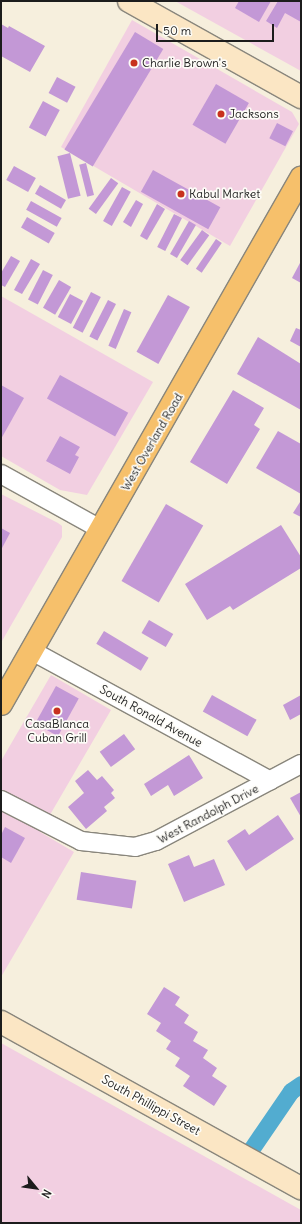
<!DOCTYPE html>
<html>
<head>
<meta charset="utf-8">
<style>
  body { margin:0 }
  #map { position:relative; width:302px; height:1224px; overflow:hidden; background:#f6efdd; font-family:Delius,sans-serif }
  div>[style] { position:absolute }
  .built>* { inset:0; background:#f2cfe1 }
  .canal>* { height:17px; margin:-8.5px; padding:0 8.5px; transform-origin:8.5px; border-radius:8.5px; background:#52acd0 }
  .building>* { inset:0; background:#c398d6; transform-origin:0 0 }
  .roads { filter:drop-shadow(1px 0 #89867c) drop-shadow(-1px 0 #89867c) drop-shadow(0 1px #89867c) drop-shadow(0 -1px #89867c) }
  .street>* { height:18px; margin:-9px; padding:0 9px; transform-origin:9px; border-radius:9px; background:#fff }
  .secondary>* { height:22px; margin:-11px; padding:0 11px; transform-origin:11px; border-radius:11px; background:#fbe6c4 }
  .primary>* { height:22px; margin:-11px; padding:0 11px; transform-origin:11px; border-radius:11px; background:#f6c06b }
  .dots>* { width:11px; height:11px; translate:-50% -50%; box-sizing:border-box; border:2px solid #fdfcf7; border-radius:50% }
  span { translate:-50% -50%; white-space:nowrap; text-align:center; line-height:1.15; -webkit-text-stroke:3.5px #fdfcf7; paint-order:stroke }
  .poi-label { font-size:12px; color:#1c1c1c }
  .left { translate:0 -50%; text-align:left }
  .street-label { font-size:12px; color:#1c1c1c }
  .frame { position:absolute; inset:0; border:2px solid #1c1c1c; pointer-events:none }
  .north { position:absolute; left:16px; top:1168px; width:40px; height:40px; -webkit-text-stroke:3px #fdfcf7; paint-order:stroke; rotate:119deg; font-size:11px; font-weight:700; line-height:16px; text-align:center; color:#1c1c1c }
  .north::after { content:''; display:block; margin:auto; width:14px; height:18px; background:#1c1c1c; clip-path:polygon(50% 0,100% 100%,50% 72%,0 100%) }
  .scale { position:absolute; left:156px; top:24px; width:118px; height:18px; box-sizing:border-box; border:2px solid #1c1c1c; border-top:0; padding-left:5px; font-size:12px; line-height:14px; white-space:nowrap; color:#1c1c1c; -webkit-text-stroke:3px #fdfcf7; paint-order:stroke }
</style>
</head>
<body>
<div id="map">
  <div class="built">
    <i style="clip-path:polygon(175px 1px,301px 1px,301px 71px)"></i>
    <i style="clip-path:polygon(132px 20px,292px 112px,299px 124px,230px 246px,61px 147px)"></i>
    <i style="clip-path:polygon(1px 296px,153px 382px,87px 495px,60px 490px,1px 456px)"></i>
    <i style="clip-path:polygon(1px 494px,58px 523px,62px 526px,62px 537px,2px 641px)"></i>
    <i style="clip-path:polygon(51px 675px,111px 710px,40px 832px,74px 852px,1px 977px,1px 761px)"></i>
    <i style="clip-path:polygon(1px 1043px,301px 1210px,301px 1223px,1px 1223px)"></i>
  </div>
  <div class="canal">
    <i style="left:252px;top:1148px;width:69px;rotate:-55.6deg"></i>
    <i style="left:291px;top:1091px;width:12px;rotate:-35deg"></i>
  </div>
  <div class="building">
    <i style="clip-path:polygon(239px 1px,271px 1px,259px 22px,235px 8px)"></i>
    <i style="clip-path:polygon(278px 1px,301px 1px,301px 22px,285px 13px,277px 28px,266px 21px)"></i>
    <i style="clip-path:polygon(1px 24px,8px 28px,9px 26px,45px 46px,30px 72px,1px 56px)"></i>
    <i style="left:135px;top:32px;width:33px;height:137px;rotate:31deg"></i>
    <i style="left:57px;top:77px;width:21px;height:18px;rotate:28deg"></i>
    <i style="left:216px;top:84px;width:38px;height:47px;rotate:30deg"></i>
    <i style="left:43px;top:101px;width:19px;height:30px;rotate:28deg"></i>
    <i style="left:277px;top:123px;width:18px;height:17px;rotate:27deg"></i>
    <i style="left:70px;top:153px;width:44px;height:13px;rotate:76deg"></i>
    <i style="left:86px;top:163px;width:33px;height:7px;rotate:76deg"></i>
    <i style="left:14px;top:166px;width:25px;height:16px;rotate:29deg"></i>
    <i style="left:153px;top:170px;width:77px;height:25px;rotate:29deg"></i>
    <i style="left:111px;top:178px;width:9px;height:38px;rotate:36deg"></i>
    <i style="left:40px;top:185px;width:30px;height:10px;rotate:30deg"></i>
    <i style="left:122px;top:187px;width:10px;height:39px;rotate:29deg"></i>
    <i style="clip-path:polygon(136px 200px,143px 204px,131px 227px,123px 222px)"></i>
    <i style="left:31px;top:201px;width:35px;height:10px;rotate:29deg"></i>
    <i style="clip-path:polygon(157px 204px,165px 209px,147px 240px,140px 236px)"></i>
    <i style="left:174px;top:214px;width:9px;height:37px;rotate:27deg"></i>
    <i style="left:27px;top:217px;width:32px;height:12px;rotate:30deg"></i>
    <i style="left:189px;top:221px;width:8px;height:38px;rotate:30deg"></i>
    <i style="left:202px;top:230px;width:9px;height:37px;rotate:36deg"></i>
    <i style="left:216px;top:239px;width:7px;height:36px;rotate:34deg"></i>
    <i style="clip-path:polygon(11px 256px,20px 261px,5px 287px,1px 285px,1px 273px)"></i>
    <i style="clip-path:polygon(31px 259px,40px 264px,22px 294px,14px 290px)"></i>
    <i style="clip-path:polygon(301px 261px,301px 283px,292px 278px)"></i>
    <i style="left:43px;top:270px;width:11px;height:33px;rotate:27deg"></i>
    <i style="left:59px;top:280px;width:14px;height:32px;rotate:30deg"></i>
    <i style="left:91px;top:292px;width:11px;height:40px;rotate:27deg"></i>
    <i style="left:70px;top:294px;width:15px;height:26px;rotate:28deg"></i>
    <i style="left:168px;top:295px;width:25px;height:65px;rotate:29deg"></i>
    <i style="left:108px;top:300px;width:9px;height:41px;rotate:27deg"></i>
    <i style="left:124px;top:309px;width:8px;height:40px;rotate:23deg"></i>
    <i style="clip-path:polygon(296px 328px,301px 330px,301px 347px,290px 341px)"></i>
    <i style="clip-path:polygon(258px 337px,301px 364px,301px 410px,237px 374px)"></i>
    <i style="left:60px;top:375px;width:78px;height:27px;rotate:29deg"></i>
    <i style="clip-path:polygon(1px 385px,24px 398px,1px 439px)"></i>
    <i style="clip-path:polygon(233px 390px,264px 408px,254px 425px,260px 429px,227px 484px,190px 462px)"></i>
    <i style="clip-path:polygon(278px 431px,301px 444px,301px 494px,256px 468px)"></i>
    <i style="clip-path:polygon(60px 436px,80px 447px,75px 455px,79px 457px,70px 474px,46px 461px)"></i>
    <i style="clip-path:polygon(300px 502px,301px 502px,301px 517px,293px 513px)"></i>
    <i style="left:166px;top:504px;width:43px;height:89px;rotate:30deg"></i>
    <i style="clip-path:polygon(281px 525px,301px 557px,301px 568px,233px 610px,230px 606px,207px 620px,185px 584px)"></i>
    <i style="clip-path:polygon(1px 528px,10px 533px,1px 550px)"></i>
    <i style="left:149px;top:620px;width:28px;height:15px;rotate:30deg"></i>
    <i style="left:104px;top:631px;width:52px;height:15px;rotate:31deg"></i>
    <i style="left:56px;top:686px;width:26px;height:43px;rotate:29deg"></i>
    <i style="left:212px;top:695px;width:51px;height:19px;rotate:29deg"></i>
    <i style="clip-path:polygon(301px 695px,301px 714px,290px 720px,283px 705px)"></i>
    <i style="left:124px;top:734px;width:19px;height:30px;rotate:54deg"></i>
    <i style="clip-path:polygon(189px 755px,203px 778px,174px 796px,168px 785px,151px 796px,144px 784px)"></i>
    <i style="clip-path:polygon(88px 770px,97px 780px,102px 776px,114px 790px,111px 793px,115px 798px,104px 807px,107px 811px,86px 829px,68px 807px,84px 793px,75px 781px)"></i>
    <i style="clip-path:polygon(301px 792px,301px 817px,290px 798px)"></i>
    <i style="clip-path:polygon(278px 815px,294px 839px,246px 871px,227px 841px,245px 829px,249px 835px)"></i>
    <i style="clip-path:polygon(5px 827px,25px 838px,11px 863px,1px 857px,1px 835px)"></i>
    <i style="clip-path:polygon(189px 855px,194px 867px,214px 859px,225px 885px,184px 902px,168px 864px)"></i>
    <i style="left:81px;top:872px;width:56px;height:28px;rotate:9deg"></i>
    <i style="clip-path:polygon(164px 987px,180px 997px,175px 1005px,189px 1015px,184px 1023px,198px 1032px,193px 1041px,208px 1050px,203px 1058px,217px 1068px,212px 1076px,227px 1086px,214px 1106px,183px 1086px,190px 1076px,175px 1066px,180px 1058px,166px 1049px,171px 1041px,156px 1031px,161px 1023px,147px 1014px)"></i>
  </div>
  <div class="roads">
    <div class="street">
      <i style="left:1px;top:474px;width:115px;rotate:29deg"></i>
      <i style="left:32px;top:651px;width:271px;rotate:28.6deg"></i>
      <i style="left:1px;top:800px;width:90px;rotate:27.1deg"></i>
      <i style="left:81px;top:841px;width:54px;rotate:6.3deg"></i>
      <i style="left:135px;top:847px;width:22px;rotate:-16deg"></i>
      <i style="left:156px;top:841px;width:164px;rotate:-28deg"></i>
    </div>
    <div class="secondary">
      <i style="left:129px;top:1px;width:197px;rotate:29.2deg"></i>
      <i style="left:1px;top:1022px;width:343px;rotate:29deg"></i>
    </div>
    <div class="primary">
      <i style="left:1px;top:704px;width:606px;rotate:-60.3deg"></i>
    </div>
  </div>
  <div class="dots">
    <i style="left:134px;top:63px;background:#c8321e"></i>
    <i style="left:221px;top:114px;background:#c8321e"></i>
    <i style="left:181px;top:194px;background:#c8321e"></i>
    <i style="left:57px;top:711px;background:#c8321e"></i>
  </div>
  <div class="poi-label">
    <span class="left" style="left:142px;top:63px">Charlie Brown's</span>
    <span class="left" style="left:229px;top:114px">Jacksons</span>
    <span class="left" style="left:189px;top:194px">Kabul Market</span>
    <span style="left:57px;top:731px">CasaBlanca<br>Cuban Grill</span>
  </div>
  <div class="street-label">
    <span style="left:152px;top:442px;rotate:-60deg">West Overland Road</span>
    <span style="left:151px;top:716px;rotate:29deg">South Ronald Avenue</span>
    <span style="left:208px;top:814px;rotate:-28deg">West Randolph Drive</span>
    <span style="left:151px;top:1105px;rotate:29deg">South Phillippi Street</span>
  </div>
  <div class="frame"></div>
  <div class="north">N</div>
  <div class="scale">50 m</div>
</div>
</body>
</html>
